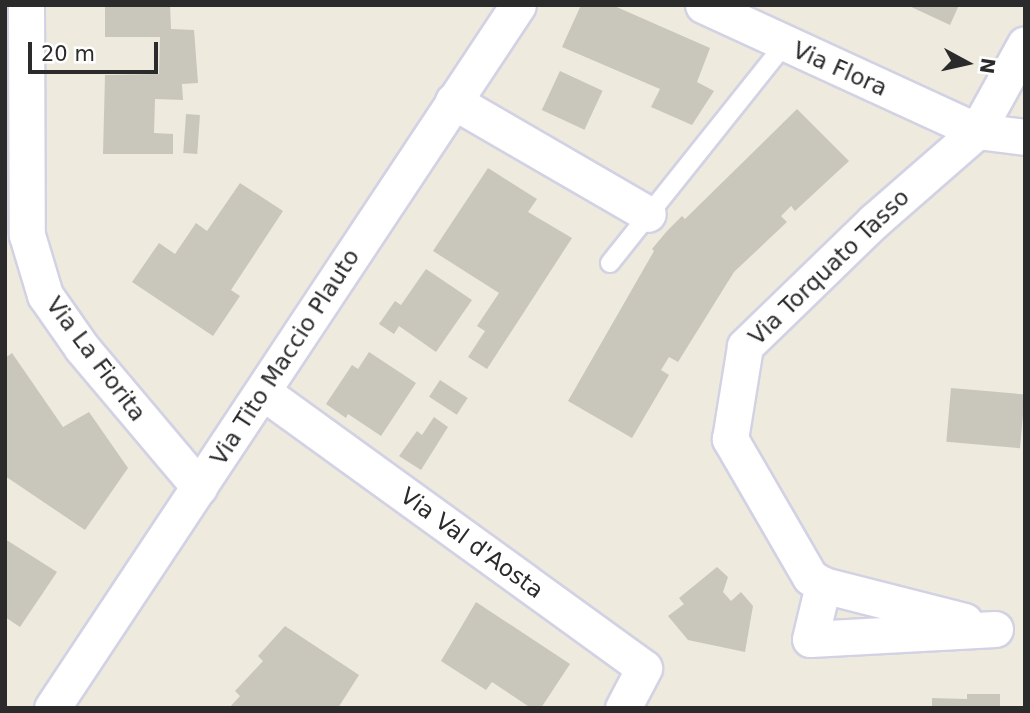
<!DOCTYPE html>
<html>
<head>
<meta charset="utf-8">
<style>
  body { margin:0 }
  #map { position:relative; width:1030px; height:713px; overflow:hidden; background:#eeeadd; font-family:"DejaVu Sans",sans-serif }
  div>[style] { position:absolute }
  .building>* { inset:0; background:#c9c6bc; transform-origin:0 0 }
  .roads { filter:drop-shadow(2px 0 #d2d2e4) drop-shadow(-2px 0 #d2d2e4) drop-shadow(0 2px #d2d2e4) drop-shadow(0 -2px #d2d2e4) }
  .lane>* { height:18px; margin:-9px; padding:0 9px; transform-origin:9px; border-radius:9px; background:#fff }
  .street>* { height:35px; margin:-17.5px; padding:0 17.5px; transform-origin:17.5px; border-radius:17.5px; background:#fff }
  span { translate:-50% -50%; white-space:nowrap; text-align:center; line-height:1.15; -webkit-text-stroke:6px #fff; paint-order:stroke }
  .street-label { font-size:23px; color:#2b2b2b }
  .frame { position:absolute; inset:0; border:7px solid #2b2b2b; pointer-events:none }
  .north { position:absolute; left:932px; top:28px; width:70px; height:70px; -webkit-text-stroke:5px #fff; paint-order:stroke; rotate:98deg; font-size:19px; font-weight:700; line-height:28px; text-align:center; color:#2b2b2b }
  .north::after { content:''; display:block; margin:auto; width:24px; height:32px; background:#2b2b2b; clip-path:polygon(50% 0,100% 100%,50% 72%,0 100%) }
  .scale { position:absolute; left:28px; top:42px; width:130px; height:32px; box-sizing:border-box; border:4px solid #2b2b2b; border-top:0; padding-left:9px; font-size:21px; line-height:24px; white-space:nowrap; color:#2b2b2b; -webkit-text-stroke:5px #fff; paint-order:stroke }
</style>
</head>
<body>
<div id="map">
  <div class="building">
    <i style="clip-path:polygon(105px 5px,170px 5px,171px 29px,194px 30px,198px 83px,182px 84px,183px 100px,155px 99px,154px 133px,173px 134px,173px 154px,103px 154px,105px 75px,159px 74px,160px 37px,105px 37px)"></i>
    <i style="clip-path:polygon(581px 5px,612px 5px,710px 48px,697px 82px,714px 91px,692px 125px,651px 107px,660px 89px,562px 47px)"></i>
    <i style="clip-path:polygon(907px 5px,959px 5px,950px 25px)"></i>
    <i style="left:560px;top:71px;width:47px;height:43px;rotate:25deg"></i>
    <i style="clip-path:polygon(797px 109px,849px 161px,795px 211px,791px 206px,781px 216px,787px 222px,734px 272px,678px 362px,669px 357px,661px 370px,669px 375px,632px 438px,568px 401px,654px 251px,652px 249px,667px 231px,682px 216px,685px 219px)"></i>
    <i style="left:186px;top:114px;width:14px;height:39px;rotate:4deg"></i>
    <i style="clip-path:polygon(488px 168px,537px 199px,528px 212px,572px 238px,487px 369px,468px 357px,485px 331px,477px 326px,499px 293px,433px 251px)"></i>
    <i style="clip-path:polygon(240px 183px,283px 211px,231px 290px,240px 296px,213px 336px,132px 282px,159px 243px,175px 254px,196px 223px,207px 231px)"></i>
    <i style="clip-path:polygon(426px 269px,472px 300px,436px 352px,399px 326px,394px 334px,379px 324px,395px 301px,401px 305px)"></i>
    <i style="clip-path:polygon(369px 352px,416px 383px,381px 436px,348px 414px,346px 418px,326px 404px,352px 365px,358px 369px)"></i>
    <i style="clip-path:polygon(12px 353px,63px 427px,89px 412px,128px 468px,85px 530px,5px 476px,5px 358px)"></i>
    <i style="left:440px;top:380px;width:33px;height:20px;rotate:33deg"></i>
    <i style="left:951px;top:388px;width:74px;height:54px;rotate:5deg"></i>
    <i style="clip-path:polygon(434px 417px,448px 427px,421px 470px,399px 456px,417px 431px,422px 435px)"></i>
    <i style="clip-path:polygon(5px 539px,57px 572px,20px 627px,5px 617px)"></i>
    <i style="clip-path:polygon(717px 567px,728px 577px,723px 592px,731px 601px,741px 592px,753px 606px,745px 652px,688px 640px,668px 616px,684px 604px,679px 598px)"></i>
    <i style="clip-path:polygon(476px 602px,570px 664px,541px 708px,531px 708px,492px 682px,486px 690px,441px 661px)"></i>
    <i style="clip-path:polygon(285px 626px,359px 675px,338px 708px,229px 708px,240px 696px,235px 691px,263px 661px,258px 656px)"></i>
    <i style="clip-path:polygon(967px 694px,1000px 694px,1000px 708px,932px 708px,932px 698px,967px 699px)"></i>
  </div>
  <div class="roads">
    <div class="lane">
      <i style="left:610px;top:263px;width:280px;rotate:-51.4deg"></i>
    </div>
    <div class="street">
      <i style="left:26px;top:5px;width:230px;rotate:89.8deg"></i>
      <i style="left:27px;top:235px;width:63px;rotate:73.3deg"></i>
      <i style="left:45px;top:295px;width:65px;rotate:55.1deg"></i>
      <i style="left:82px;top:348px;width:182px;rotate:49.9deg"></i>
      <i style="left:703px;top:5px;width:302px;rotate:24.7deg"></i>
      <i style="left:977px;top:131px;width:48px;rotate:7.1deg"></i>
      <i style="left:453px;top:101px;width:225px;rotate:30.1deg"></i>
      <i style="left:263px;top:392px;width:470px;rotate:35.9deg"></i>
      <i style="left:644px;top:668px;width:45px;rotate:117.7deg"></i>
      <i style="left:823px;top:585px;width:146px;rotate:14.3deg"></i>
      <i style="left:995px;top:629px;width:185px;rotate:176.9deg"></i>
      <i style="left:810px;top:639px;width:56px;rotate:-76.5deg"></i>
      <i style="left:823px;top:585px;width:15px;rotate:-148deg"></i>
      <i style="left:810px;top:577px;width:160px;rotate:-120.1deg"></i>
      <i style="left:730px;top:439px;width:94px;rotate:-80.8deg"></i>
      <i style="left:745px;top:346px;width:180px;rotate:-44.1deg"></i>
      <i style="left:874px;top:221px;width:137px;rotate:-41.1deg"></i>
      <i style="left:977px;top:131px;width:99px;rotate:-61.1deg"></i>
      <i style="left:52px;top:708px;width:843px;rotate:-56.46deg"></i>
    </div>
  </div>
  <div class="street-label">
    <span style="left:840px;top:69px;rotate:24deg">Via Flora</span>
    <span style="left:829px;top:267px;rotate:-44deg">Via Torquato Tasso</span>
    <span style="left:285px;top:357px;rotate:-57deg">Via Tito Maccio Plauto</span>
    <span style="left:96px;top:359px;rotate:53deg">Via La Fiorita</span>
    <span style="left:472px;top:543px;rotate:36deg">Via Val d'Aosta</span>
  </div>
  <div class="frame"></div>
  <div class="north">N</div>
  <div class="scale">20 m</div>
</div>
</body>
</html>
